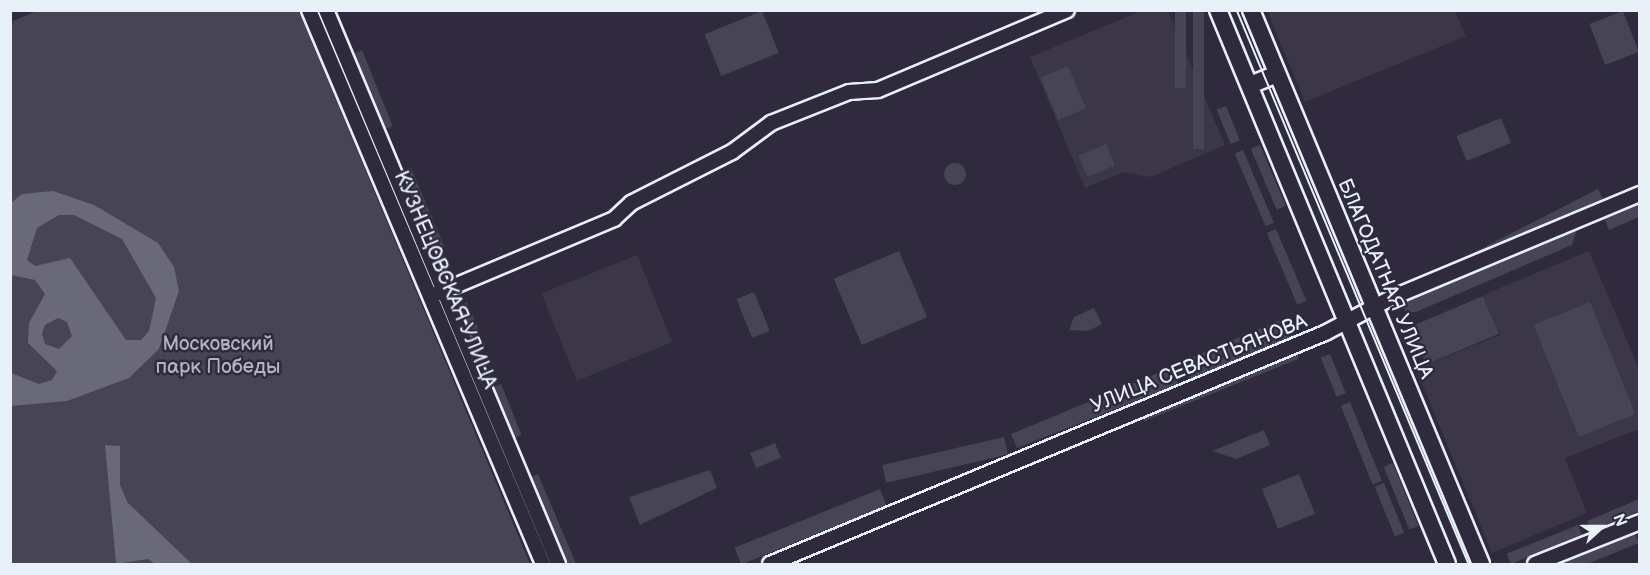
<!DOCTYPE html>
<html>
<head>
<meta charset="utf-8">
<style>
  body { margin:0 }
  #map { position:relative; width:1650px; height:575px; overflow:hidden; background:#2f2a3d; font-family:"Balsamiq Sans",sans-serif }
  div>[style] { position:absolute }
  .built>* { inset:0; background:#3b3749; transform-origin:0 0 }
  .green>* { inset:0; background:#464455; transform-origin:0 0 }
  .round { border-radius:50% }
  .water>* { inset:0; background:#696978 }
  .roads { filter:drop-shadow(2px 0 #e8f1f8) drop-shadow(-2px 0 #e8f1f8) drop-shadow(0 2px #e8f1f8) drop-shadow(0 -2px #e8f1f8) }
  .minor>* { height:14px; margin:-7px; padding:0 7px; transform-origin:7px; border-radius:7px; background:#2f2a3d }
  .major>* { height:16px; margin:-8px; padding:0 8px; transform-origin:8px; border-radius:8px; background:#2f2a3d }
  .tram>* { height:1.5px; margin:-0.75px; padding:0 0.75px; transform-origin:0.75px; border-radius:0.75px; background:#e8f1f8 }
  span { translate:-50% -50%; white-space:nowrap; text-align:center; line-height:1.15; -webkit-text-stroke:5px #2f2a3d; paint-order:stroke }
  .street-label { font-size:20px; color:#e8f1f8 }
  .park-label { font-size:20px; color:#afb4bf }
  .frame { position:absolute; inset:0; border:12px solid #e8f1f8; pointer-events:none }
  .north { position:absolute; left:1572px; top:497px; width:60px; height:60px; -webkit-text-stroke:4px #2f2a3d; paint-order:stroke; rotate:69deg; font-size:16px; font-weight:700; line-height:24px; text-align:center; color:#e8f1f8 }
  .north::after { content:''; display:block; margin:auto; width:21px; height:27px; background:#e8f1f8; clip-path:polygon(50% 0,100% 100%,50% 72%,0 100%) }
</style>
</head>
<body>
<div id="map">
  <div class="built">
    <i style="clip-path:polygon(1141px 11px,1168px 11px,1225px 145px,1151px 177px,1123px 172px,1085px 188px,1030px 57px)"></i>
    <i style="clip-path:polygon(1267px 11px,1455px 11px,1466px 36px,1305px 102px)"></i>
    <i style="clip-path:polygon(1589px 251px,1639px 369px,1639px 429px,1565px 458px,1587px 513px,1492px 553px,1416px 369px,1500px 335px,1483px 295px)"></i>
    <i style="left:637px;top:255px;width:94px;height:103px;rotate:68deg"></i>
  </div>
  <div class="green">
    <i style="clip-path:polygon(39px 10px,299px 11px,530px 564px,11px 564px,10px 34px,13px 21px)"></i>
    <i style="left:762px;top:11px;width:45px;height:62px;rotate:68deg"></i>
    <i style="left:1175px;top:11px;width:11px;height:77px"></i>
    <i style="left:1193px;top:11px;width:11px;height:138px"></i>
    <i style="left:1623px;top:11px;width:44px;height:36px;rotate:69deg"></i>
    <i style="left:362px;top:50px;width:82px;height:9px;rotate:68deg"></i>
    <i style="left:1068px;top:66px;width:46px;height:30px;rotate:67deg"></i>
    <i style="left:1226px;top:106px;width:37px;height:10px;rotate:68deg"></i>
    <i style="left:1501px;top:118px;width:27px;height:48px;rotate:68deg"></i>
    <i style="left:1106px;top:144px;width:23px;height:30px;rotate:67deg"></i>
    <i style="left:1260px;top:145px;width:66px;height:10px;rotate:67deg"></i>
    <i style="left:1243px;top:150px;width:79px;height:9px;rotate:67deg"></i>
    <i class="round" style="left:944px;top:163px;width:22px;height:22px"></i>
    <i style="left:411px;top:168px;width:85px;height:10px;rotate:67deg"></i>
    <i style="left:1598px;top:189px;width:11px;height:230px;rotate:63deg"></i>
    <i style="clip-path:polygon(1639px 203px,1639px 217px,1609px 230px,1604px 218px)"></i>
    <i style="left:1276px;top:229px;width:78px;height:10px;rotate:67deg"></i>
    <i style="clip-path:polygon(1577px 229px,1572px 245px,1416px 312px,1406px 312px,1401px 303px)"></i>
    <i style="left:899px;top:251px;width:72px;height:71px;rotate:67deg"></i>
    <i style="left:754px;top:292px;width:42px;height:19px;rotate:68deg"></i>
    <i style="left:1483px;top:296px;width:41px;height:79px;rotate:67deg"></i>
    <i style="left:467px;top:302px;width:47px;height:9px;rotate:67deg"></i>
    <i style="left:1590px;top:302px;width:121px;height:61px;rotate:68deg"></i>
    <i style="clip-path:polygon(1094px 308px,1102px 324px,1088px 331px,1069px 330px,1074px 317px)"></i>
    <i style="left:1287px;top:317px;width:21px;height:114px;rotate:67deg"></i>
    <i style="left:1297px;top:354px;width:5px;height:167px;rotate:68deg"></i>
    <i style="left:1330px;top:354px;width:42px;height:10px;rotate:68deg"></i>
    <i style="clip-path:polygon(1172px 367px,1179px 384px,1017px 448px,1011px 434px)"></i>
    <i style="left:501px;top:384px;width:55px;height:10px;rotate:68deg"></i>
    <i style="left:1350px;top:402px;width:85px;height:10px;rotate:68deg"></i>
    <i style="clip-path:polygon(1264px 430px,1270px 445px,1236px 459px,1212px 451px)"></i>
    <i style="left:1004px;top:437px;width:18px;height:125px;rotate:77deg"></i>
    <i style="left:775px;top:443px;width:16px;height:27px;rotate:68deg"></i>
    <i style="left:1393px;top:463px;width:68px;height:10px;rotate:68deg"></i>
    <i style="clip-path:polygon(710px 470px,717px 488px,640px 525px,629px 497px)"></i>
    <i style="left:538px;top:474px;width:98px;height:9px;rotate:67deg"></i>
    <i style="left:1299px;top:474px;width:43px;height:40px;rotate:68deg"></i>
    <i style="left:1384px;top:483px;width:54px;height:10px;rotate:68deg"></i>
    <i style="left:880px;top:489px;width:18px;height:157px;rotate:68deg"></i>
    <i style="clip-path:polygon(1639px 499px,1639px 511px,1591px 532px,1587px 521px)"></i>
    <i style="left:1578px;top:525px;width:11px;height:77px;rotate:68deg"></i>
    <i style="clip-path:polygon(1635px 532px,1639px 543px,1587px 564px,1556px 564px)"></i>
  </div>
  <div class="water">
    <i style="clip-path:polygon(evenodd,53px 191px,94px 205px,158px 243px,174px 267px,179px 291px,159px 349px,129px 378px,67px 401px,11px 406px,11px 373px,39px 384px,52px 380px,57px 371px,28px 343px,29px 323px,45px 294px,35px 280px,11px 275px,11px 203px,22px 194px,53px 191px,74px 215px,122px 239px,156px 298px,149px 331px,141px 340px,126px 340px,70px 258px,35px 266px,27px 260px,37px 228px,59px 215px,74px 215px,53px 191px,58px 318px,67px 322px,72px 336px,59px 349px,45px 344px,42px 334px,45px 325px,58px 318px)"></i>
    <i style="clip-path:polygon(105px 445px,120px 446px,120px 485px,128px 503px,192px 564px,155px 564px,148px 559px,116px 564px)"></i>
  </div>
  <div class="roads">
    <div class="minor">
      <i style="left:309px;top:10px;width:601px;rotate:67.1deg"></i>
      <i style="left:326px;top:10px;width:601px;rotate:67.28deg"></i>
      <i style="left:431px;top:296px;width:199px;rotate:-22.8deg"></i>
      <i style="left:614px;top:219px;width:23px;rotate:-43deg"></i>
      <i style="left:631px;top:203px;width:113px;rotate:-26.8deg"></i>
      <i style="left:732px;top:152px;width:49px;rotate:-36.6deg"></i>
      <i style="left:771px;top:123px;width:84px;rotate:-21.7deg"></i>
      <i style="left:849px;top:92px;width:29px;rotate:-4deg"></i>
      <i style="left:878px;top:90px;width:205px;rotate:-22.9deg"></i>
      <i style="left:770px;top:564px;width:601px;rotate:-22.6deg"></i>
      <i style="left:1325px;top:333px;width:75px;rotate:-27.9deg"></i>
      <i style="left:1391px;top:298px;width:270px;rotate:-22.7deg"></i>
      <i style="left:1535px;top:564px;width:113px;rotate:-21.8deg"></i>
    </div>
    <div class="major">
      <i style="left:1218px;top:10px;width:599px;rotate:67.54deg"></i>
      <i style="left:1251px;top:10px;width:600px;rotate:67.45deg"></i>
      <i style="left:1250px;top:85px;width:29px;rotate:-22deg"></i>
    </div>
  </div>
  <div class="tram">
    <i style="left:1237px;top:10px;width:601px;rotate:67.28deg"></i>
  </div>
  <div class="street-label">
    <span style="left:1385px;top:279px;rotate:67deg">БЛАГОДАТНАЯ УЛИЦА</span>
    <span style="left:445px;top:280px;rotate:67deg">КУЗНЕЦОВСКАЯ УЛИЦА</span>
    <span style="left:1199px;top:364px;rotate:-22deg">УЛИЦА СЕВАСТЬЯНОВА</span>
  </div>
  <div class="park-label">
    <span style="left:218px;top:356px">Московский<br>парк Победы</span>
  </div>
  <div class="frame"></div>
  <div class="north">N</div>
</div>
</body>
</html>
